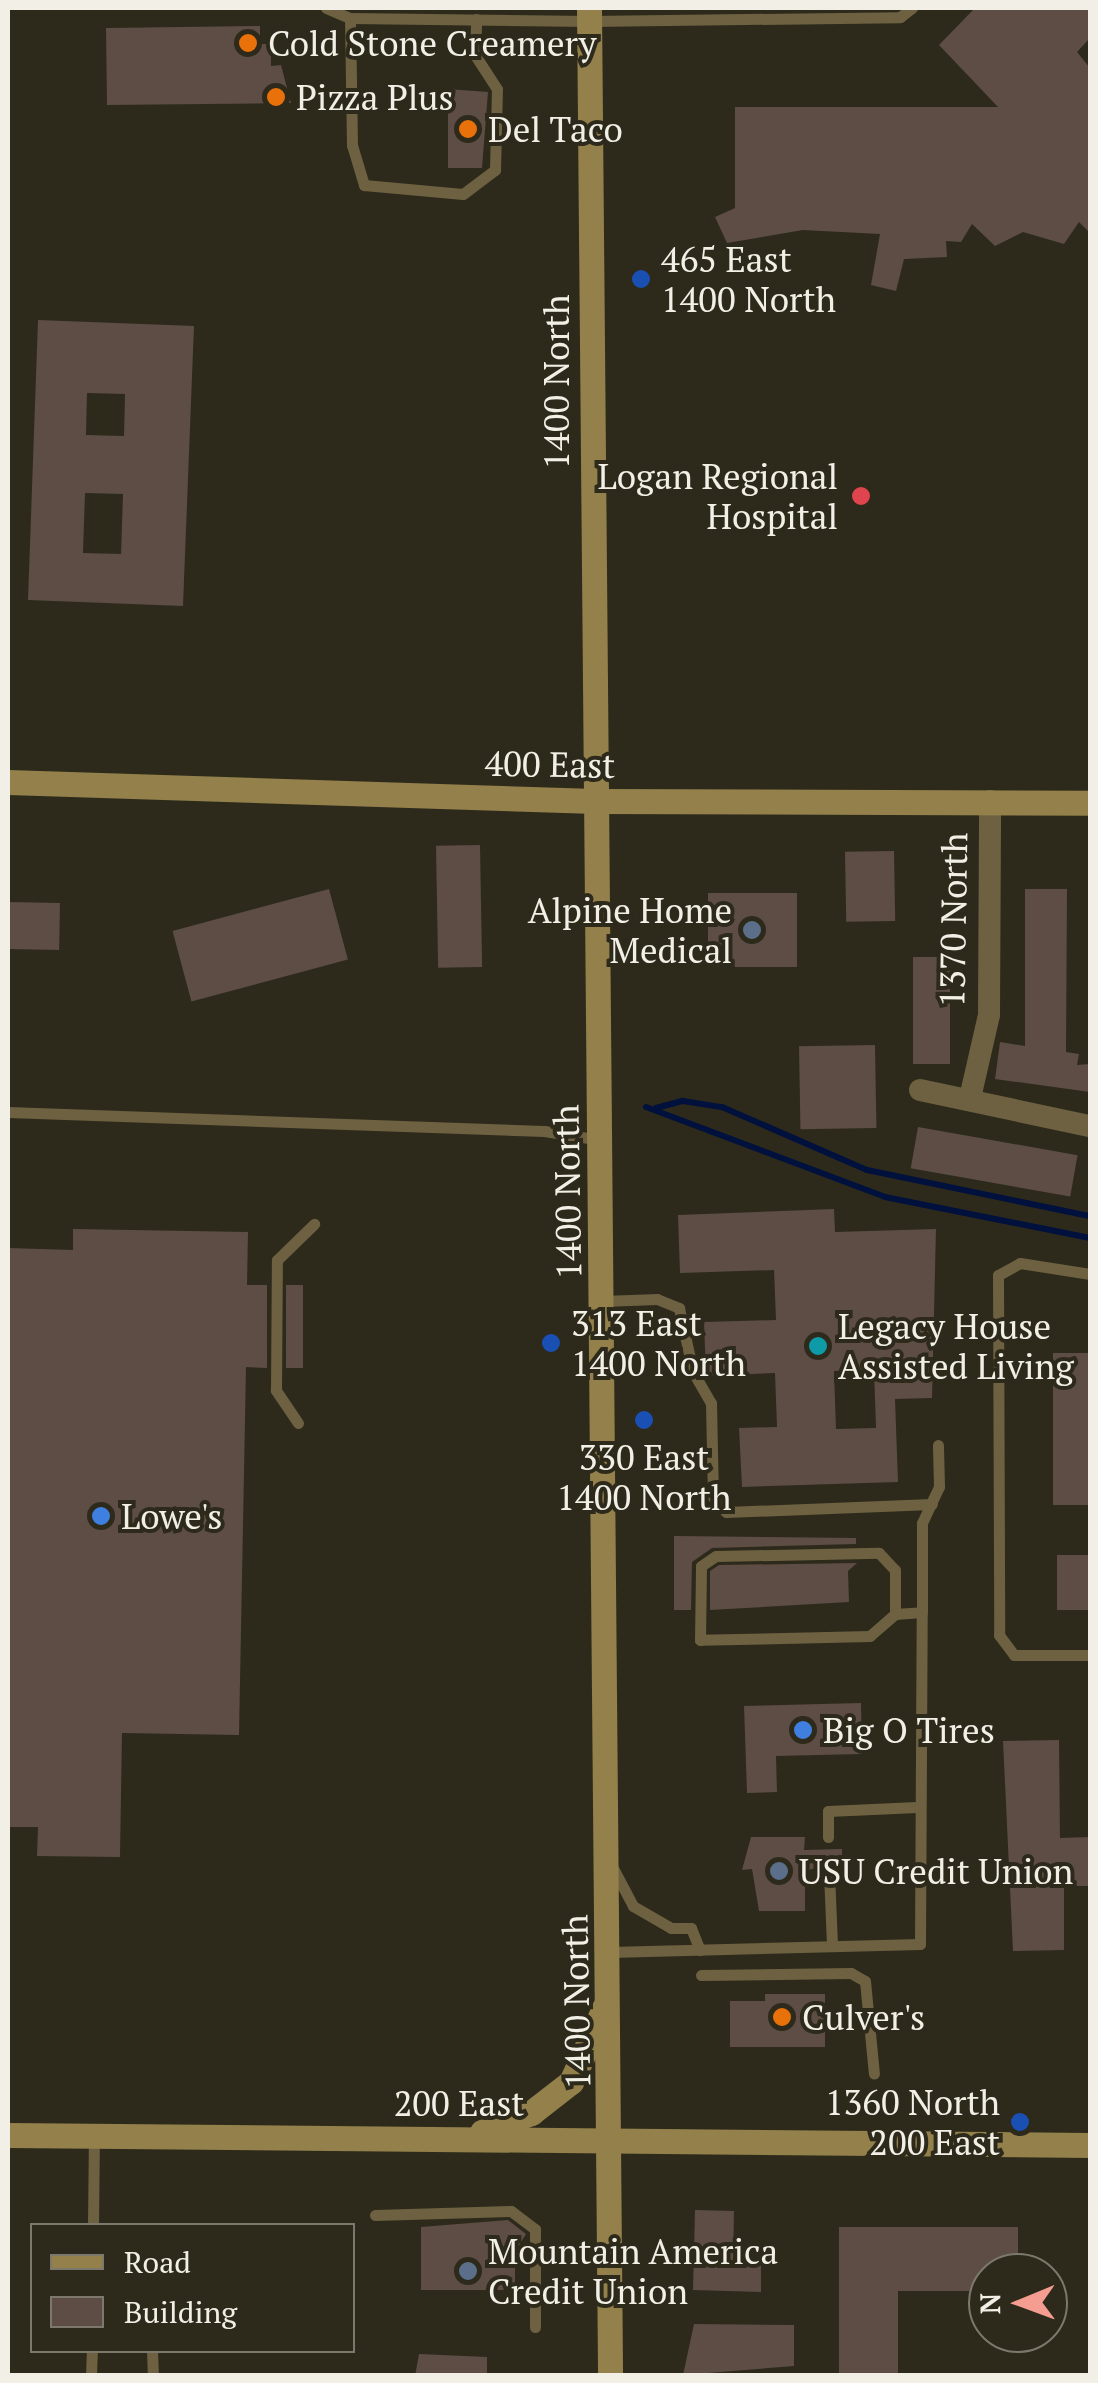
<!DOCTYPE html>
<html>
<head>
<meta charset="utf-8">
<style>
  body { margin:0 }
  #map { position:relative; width:1098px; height:2383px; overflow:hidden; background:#2d2a1b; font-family:"PT Serif",serif }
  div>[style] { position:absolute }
  .stream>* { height:6px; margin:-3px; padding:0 3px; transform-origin:3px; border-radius:3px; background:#00113d }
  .building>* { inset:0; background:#5d4d45; transform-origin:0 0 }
  .lane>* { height:11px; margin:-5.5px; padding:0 5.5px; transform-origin:5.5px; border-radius:5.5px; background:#6d6141 }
  .street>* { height:22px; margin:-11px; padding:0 11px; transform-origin:11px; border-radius:11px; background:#6d6141 }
  .secondary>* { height:25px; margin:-12.5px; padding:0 12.5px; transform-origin:12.5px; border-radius:12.5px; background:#93804b }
  .dots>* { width:28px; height:28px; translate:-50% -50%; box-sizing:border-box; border:5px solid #2d2a1b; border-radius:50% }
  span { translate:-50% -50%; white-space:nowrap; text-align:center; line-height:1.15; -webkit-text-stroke:8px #2d2a1b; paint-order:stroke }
  .poi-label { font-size:35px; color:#f2f0e6 }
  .left { translate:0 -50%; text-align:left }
  .right { translate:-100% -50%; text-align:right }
  .street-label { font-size:35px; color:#f2f0e6 }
  .frame { position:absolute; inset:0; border:10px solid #f2f0e6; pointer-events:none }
  .legend { position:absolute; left:30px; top:2223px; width:325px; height:130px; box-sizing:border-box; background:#2d2a1b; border:2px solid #7c796c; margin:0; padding:12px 18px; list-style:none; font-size:30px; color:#f2f0e6 }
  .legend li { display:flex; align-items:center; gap:20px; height:50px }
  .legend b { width:50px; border:2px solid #7c796c }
  .north { position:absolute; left:968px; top:2253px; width:100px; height:100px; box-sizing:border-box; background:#2d2a1b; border:2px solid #7c796c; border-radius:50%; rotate:269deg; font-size:28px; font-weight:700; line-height:40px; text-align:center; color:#f2f0e6 }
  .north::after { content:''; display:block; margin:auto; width:35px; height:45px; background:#f59d90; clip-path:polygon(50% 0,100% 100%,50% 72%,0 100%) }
</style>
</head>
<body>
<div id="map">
  <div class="stream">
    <i style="left:646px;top:1107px;width:255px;rotate:20.6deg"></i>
    <i style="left:885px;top:1197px;width:209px;rotate:11.3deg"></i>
    <i style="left:656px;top:1108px;width:28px;rotate:-15deg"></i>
    <i style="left:683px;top:1101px;width:39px;rotate:9deg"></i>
    <i style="left:722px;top:1107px;width:158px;rotate:23.5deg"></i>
    <i style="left:867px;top:1170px;width:228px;rotate:11.7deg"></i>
  </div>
  <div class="building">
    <i style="clip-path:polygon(975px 8px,1090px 8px,1090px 38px,1077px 52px,1090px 68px,1090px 233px,1079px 222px,1064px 244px,1023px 232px,995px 246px,972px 224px,961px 242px,946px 241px,947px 257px,904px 259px,896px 291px,871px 285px,880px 234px,803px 230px,727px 243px,715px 217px,735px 208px,735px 107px,998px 107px,939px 45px)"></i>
    <i style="clip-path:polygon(260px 26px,260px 44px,271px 44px,271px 66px,281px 65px,291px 103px,107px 105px,106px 28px)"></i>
    <i style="clip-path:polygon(448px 89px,488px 92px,482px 168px,448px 168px)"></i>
    <i style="clip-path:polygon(evenodd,38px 320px,194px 326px,183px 606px,28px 600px,38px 320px,87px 393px,125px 394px,124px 436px,86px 435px,87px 393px,38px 320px,85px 493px,123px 494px,121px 554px,83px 553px,85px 493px)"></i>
    <i style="left:480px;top:845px;width:122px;height:44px;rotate:89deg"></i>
    <i style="left:894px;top:851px;width:70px;height:49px;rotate:89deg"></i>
    <i style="left:329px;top:889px;width:73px;height:162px;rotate:75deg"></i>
    <i style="clip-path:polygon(1025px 889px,1067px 889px,1066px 1052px,1079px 1054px,1077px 1065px,1090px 1064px,1090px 1092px,995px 1079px,1000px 1042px,1025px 1046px)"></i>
    <i style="left:708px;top:893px;width:89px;height:74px"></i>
    <i style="left:8px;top:902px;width:52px;height:47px;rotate:1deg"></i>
    <i style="left:913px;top:957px;width:37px;height:107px"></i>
    <i style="left:875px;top:1045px;width:83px;height:76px;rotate:89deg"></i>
    <i style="left:918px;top:1127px;width:162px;height:42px;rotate:10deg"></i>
    <i style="clip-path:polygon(evenodd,834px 1209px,835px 1232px,936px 1229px,932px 1398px,895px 1399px,898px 1482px,742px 1487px,739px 1428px,777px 1427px,775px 1373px,706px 1376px,704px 1322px,776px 1320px,774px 1270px,680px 1273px,678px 1215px,834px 1209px,874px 1370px,876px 1428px,836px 1429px,834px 1371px,874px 1370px)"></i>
    <i style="clip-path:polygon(73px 1229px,248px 1232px,247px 1285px,267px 1285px,267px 1368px,246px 1367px,239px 1735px,122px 1733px,120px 1857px,37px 1856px,38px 1827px,8px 1827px,8px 1248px,73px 1250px)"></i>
    <i style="left:286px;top:1285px;width:17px;height:83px"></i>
    <i style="left:1053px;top:1353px;width:37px;height:152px"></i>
    <i style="clip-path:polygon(674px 1536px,856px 1538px,856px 1544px,712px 1548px,692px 1562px,691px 1610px,674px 1610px)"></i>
    <i style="left:1057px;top:1555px;width:33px;height:55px"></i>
    <i style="clip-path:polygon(857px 1563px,848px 1571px,849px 1602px,710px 1610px,710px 1571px,719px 1565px)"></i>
    <i style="clip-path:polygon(861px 1703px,862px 1754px,776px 1756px,777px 1792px,747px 1793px,744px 1706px)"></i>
    <i style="clip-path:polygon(1059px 1740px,1060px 1838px,1090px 1837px,1090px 1886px,1064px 1886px,1064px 1950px,1013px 1951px,1003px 1741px)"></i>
    <i style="clip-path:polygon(751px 1837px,805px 1837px,804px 1850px,842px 1849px,842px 1870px,830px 1864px,805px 1871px,805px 1911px,759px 1911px,752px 1869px,742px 1870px)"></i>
    <i style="clip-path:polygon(765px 1994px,825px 1994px,825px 2047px,730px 2047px,730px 2001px,765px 2001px)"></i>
    <i style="clip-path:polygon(695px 2210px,734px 2211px,733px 2262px,761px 2263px,761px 2292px,693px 2290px)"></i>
    <i style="clip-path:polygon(508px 2220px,526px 2234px,515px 2252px,515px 2290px,421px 2290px,421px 2227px)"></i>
    <i style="clip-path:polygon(839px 2227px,1018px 2227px,1018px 2273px,988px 2273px,988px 2291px,898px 2291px,898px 2376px,839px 2376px)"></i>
    <i style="clip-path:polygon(694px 2324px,794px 2325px,794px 2366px,683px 2375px)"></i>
    <i style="clip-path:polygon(419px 2354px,487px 2357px,487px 2376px,415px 2376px)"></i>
  </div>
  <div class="lane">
    <i style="left:326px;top:8px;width:26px;rotate:23deg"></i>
    <i style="left:350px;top:18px;width:239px;rotate:0.7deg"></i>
    <i style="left:589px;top:21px;width:311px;rotate:-0.7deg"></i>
    <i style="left:900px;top:17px;width:15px;rotate:-37deg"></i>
    <i style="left:350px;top:18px;width:127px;rotate:89.1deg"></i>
    <i style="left:352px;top:145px;width:42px;rotate:73.3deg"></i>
    <i style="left:364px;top:185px;width:99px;rotate:5.2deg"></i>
    <i style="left:463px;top:194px;width:40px;rotate:-37deg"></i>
    <i style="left:495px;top:170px;width:81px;rotate:-88.6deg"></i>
    <i style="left:497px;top:89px;width:40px;rotate:-122.9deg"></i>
    <i style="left:475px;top:55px;width:36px;rotate:-88deg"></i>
    <i style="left:8px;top:1112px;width:536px;rotate:2.03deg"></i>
    <i style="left:544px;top:1131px;width:58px;rotate:9deg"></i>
    <i style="left:1090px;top:1274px;width:71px;rotate:-171.1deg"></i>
    <i style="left:1020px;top:1263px;width:25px;rotate:151deg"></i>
    <i style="left:998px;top:1275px;width:360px;rotate:89.8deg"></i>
    <i style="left:999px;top:1635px;width:25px;rotate:53deg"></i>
    <i style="left:1014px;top:1655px;width:76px"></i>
    <i style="left:603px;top:1301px;width:54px;rotate:-2.1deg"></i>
    <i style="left:657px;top:1299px;width:24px;rotate:22deg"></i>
    <i style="left:679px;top:1308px;width:66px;rotate:77.7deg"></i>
    <i style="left:693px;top:1372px;width:36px;rotate:60deg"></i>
    <i style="left:711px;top:1403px;width:94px;rotate:88.8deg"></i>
    <i style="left:713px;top:1497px;width:20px;rotate:49deg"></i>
    <i style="left:726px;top:1512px;width:206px;rotate:-2.2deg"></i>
    <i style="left:298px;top:1423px;width:40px;rotate:-124deg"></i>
    <i style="left:276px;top:1390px;width:130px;rotate:-89.6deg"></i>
    <i style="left:277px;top:1260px;width:52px;rotate:-44.2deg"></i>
    <i style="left:879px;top:1553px;width:23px;rotate:47deg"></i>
    <i style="left:895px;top:1570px;width:44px;rotate:90deg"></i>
    <i style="left:895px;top:1614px;width:33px;rotate:139deg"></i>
    <i style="left:870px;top:1636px;width:170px;rotate:178.7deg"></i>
    <i style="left:700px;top:1640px;width:74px;rotate:-89.2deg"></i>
    <i style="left:701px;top:1566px;width:18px;rotate:-34deg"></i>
    <i style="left:716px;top:1556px;width:163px;rotate:-1.1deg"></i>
    <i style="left:895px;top:1614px;width:27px;rotate:-4deg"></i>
    <i style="left:922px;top:1612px;width:89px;rotate:-90deg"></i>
    <i style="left:922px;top:1523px;width:40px;rotate:-65deg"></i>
    <i style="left:939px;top:1487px;width:42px;rotate:-91.4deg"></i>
    <i style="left:828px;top:1837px;width:26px;rotate:-90deg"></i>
    <i style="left:828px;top:1811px;width:89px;rotate:-2.6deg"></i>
    <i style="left:613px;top:1868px;width:43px;rotate:62.2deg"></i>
    <i style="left:633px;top:1906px;width:44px;rotate:30.1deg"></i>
    <i style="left:671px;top:1928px;width:20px"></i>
    <i style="left:691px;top:1928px;width:24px;rotate:68deg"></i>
    <i style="left:829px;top:1873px;width:73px;rotate:87.6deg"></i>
    <i style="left:610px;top:1952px;width:310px;rotate:-1.5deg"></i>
    <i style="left:920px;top:1944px;width:332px;rotate:-89.7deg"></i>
    <i style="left:701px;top:1975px;width:150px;rotate:-0.8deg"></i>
    <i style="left:851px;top:1973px;width:16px;rotate:30deg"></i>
    <i style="left:865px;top:1981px;width:93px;rotate:84.5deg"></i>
    <i style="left:375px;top:2215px;width:136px;rotate:-1.7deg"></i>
    <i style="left:511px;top:2211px;width:30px;rotate:37deg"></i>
    <i style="left:535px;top:2229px;width:98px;rotate:90deg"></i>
    <i style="left:93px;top:2226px;width:90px;rotate:-89.4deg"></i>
    <i style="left:152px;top:2350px;width:26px;rotate:88deg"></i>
    <i style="left:91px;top:2376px;width:26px;rotate:-88deg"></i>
  </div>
  <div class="street">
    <i style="left:920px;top:1090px;width:174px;rotate:12deg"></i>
    <i style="left:970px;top:1098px;width:85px;rotate:-77.1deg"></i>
    <i style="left:989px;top:1015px;width:214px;rotate:-89.7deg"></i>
  </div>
  <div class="secondary">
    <i style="left:589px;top:8px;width:2368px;rotate:89.49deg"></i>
    <i style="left:8px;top:782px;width:587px;rotate:1.85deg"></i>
    <i style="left:595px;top:801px;width:495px;rotate:0.2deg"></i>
    <i style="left:482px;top:2132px;width:53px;rotate:-21.2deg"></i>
    <i style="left:531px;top:2113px;width:51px;rotate:-37.8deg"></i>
    <i style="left:571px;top:2082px;width:81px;rotate:-66deg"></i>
    <i style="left:8px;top:2135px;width:1082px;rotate:0.53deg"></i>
  </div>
  <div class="dots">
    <i style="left:248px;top:43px;background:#e8710a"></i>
    <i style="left:276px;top:97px;background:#e8710a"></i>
    <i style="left:468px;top:129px;background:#e8710a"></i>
    <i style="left:641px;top:279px;background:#1a4fb4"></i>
    <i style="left:861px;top:496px;background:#e0444e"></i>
    <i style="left:752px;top:930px;background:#5c6f8a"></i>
    <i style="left:551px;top:1343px;background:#1a4fb4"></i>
    <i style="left:818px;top:1346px;background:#0f9aa8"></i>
    <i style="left:644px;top:1420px;background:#1a4fb4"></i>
    <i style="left:101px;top:1516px;background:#3f7fe0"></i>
    <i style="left:803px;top:1730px;background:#3f7fe0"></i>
    <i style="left:779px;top:1871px;background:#5c6f8a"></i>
    <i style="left:782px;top:2017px;background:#e8710a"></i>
    <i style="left:1020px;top:2122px;background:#1a4fb4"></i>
    <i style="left:468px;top:2271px;background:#5c6f8a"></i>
  </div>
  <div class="poi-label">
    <span class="left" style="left:268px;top:43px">Cold Stone Creamery</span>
    <span class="left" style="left:296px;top:97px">Pizza Plus</span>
    <span class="left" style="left:488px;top:129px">Del Taco</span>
    <span class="left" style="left:661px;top:279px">465 East<br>1400 North</span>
    <span class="right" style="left:838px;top:496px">Logan Regional<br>Hospital</span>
    <span class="right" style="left:732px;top:930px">Alpine Home<br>Medical</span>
    <span class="left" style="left:571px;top:1343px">313 East<br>1400 North</span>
    <span class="left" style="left:838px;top:1346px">Legacy House<br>Assisted Living</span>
    <span style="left:644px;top:1477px">330 East<br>1400 North</span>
    <span class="left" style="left:121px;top:1516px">Lowe's</span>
    <span class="left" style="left:823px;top:1730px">Big O Tires</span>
    <span class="left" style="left:799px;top:1871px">USU Credit Union</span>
    <span class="left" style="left:802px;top:2017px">Culver's</span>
    <span class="right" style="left:1000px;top:2122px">1360 North<br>200 East</span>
    <span class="left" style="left:488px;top:2271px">Mountain America<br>Credit Union</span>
  </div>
  <div class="street-label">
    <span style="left:556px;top:382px;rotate:-90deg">1400 North</span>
    <span style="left:550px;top:764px;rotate:1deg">400 East</span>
    <span style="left:953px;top:920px;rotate:-89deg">1370 North</span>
    <span style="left:567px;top:1192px;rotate:-91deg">1400 North</span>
    <span style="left:576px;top:2002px;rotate:-91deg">1400 North</span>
    <span style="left:459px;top:2103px">200 East</span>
  </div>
  <div class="frame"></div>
  <ul class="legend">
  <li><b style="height:12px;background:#93804b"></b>Road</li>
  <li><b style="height:28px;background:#5d4d45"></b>Building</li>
  </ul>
  <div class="north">N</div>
</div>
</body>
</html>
